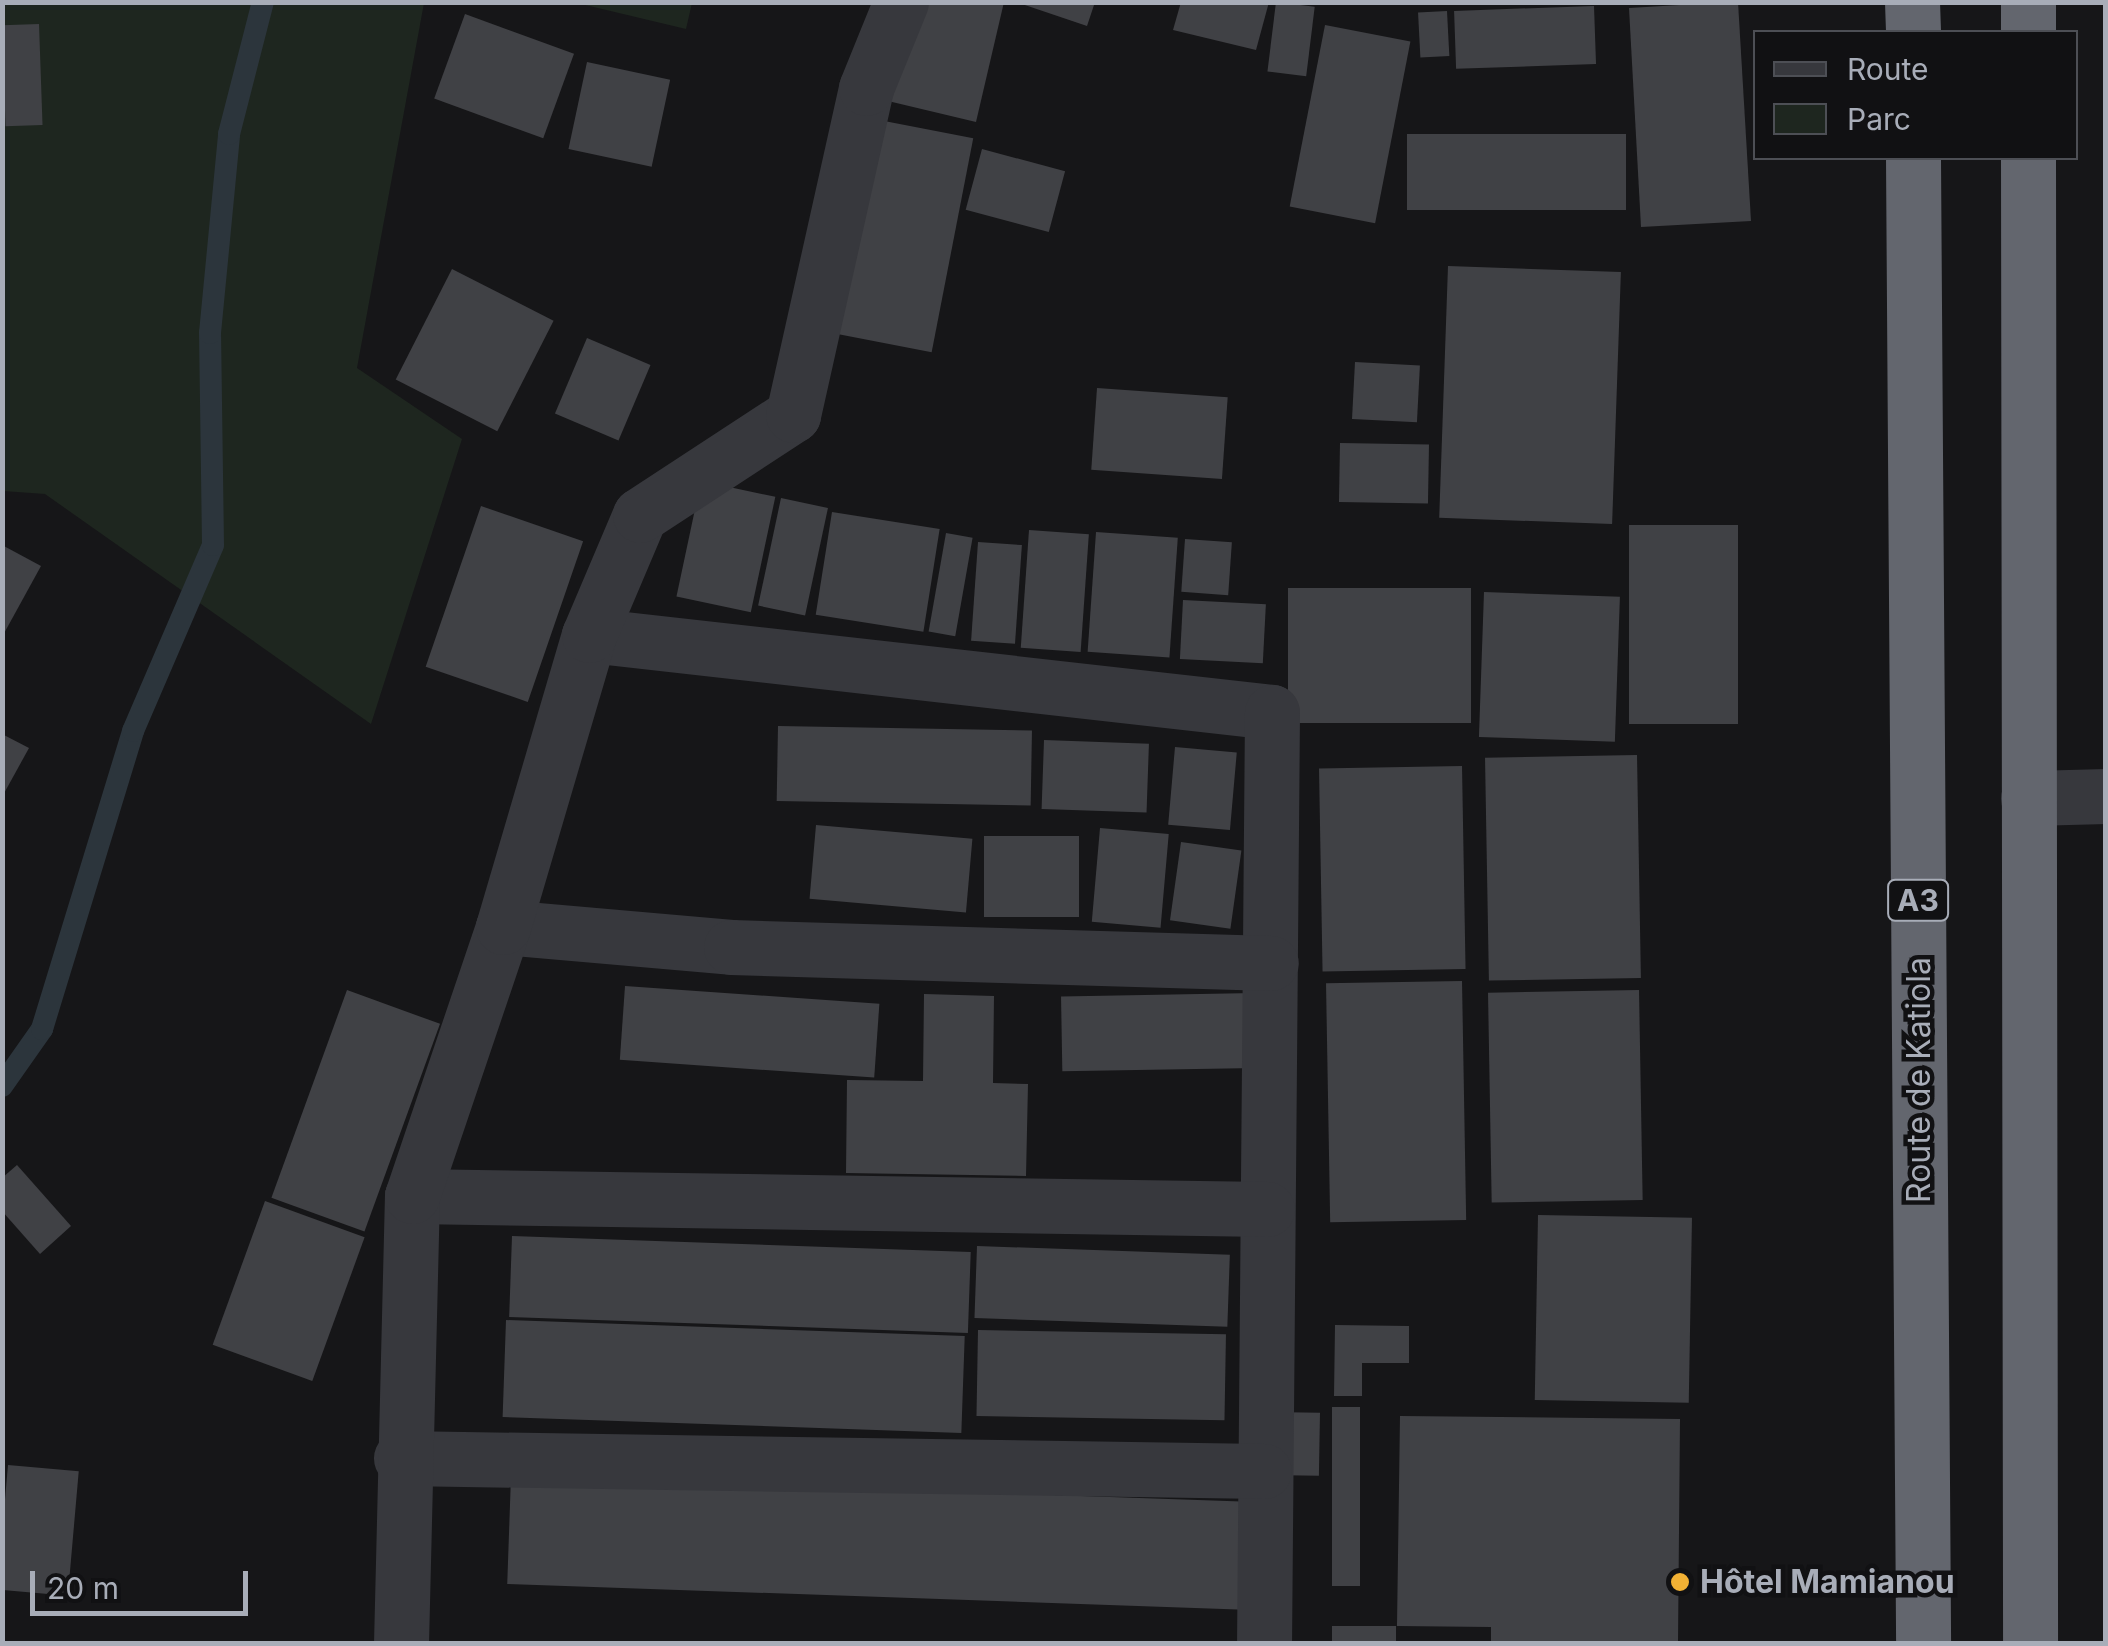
<!DOCTYPE html>
<html>
<head>
<meta charset="utf-8">
<style>
  body { margin:0 }
  #map { position:relative; width:2108px; height:1646px; overflow:hidden; background:#161618; font-family:Inter,sans-serif }
  div>[style] { position:absolute }
  .green>* { inset:0; background:#1e261f }
  .stream>* { height:22px; margin:-11px; padding:0 11px; transform-origin:11px; border-radius:11px; background:#2c353c }
  .building>* { inset:0; background:#404145; transform-origin:0 0 }
  .minor>* { height:55px; margin:-27.5px; padding:0 27.5px; transform-origin:27.5px; border-radius:27.5px; background:#37383d }
  .highway>* { height:55px; margin:-27.5px; padding:0 27.5px; transform-origin:27.5px; border-radius:27.5px; background:#63666e }
  .dots>* { width:28px; height:28px; translate:-50% -50%; box-sizing:border-box; border:5px solid #111113; border-radius:50% }
  span { translate:-50% -50%; white-space:nowrap; text-align:center; line-height:1.15; -webkit-text-stroke:9px #111113; paint-order:stroke }
  .shield-label span { padding:2px 8px; background:#111113; border:2px solid; border-radius:8px; -webkit-text-stroke-width:0 }
  .shield-label { font-size:30px; color:#a8adb8; font-weight:700 }
  .street-label { font-size:32px; color:#a8adb8 }
  .poi-label { font-size:32px; color:#a8adb8; font-weight:700 }
  .left { translate:0 -50%; text-align:left }
  .frame { position:absolute; inset:0; border:5px solid #a8adb8; pointer-events:none }
  .legend { position:absolute; left:1753px; top:30px; width:325px; height:130px; box-sizing:border-box; background:#111113; border:2px solid #4d4f55; margin:0; padding:12px 18px; list-style:none; font-size:30px; color:#a8adb8 }
  .legend li { display:flex; align-items:center; gap:20px; height:50px }
  .legend b { width:50px; border:2px solid #4d4f55 }
  .scale { position:absolute; left:30px; top:1571px; width:218px; height:45px; box-sizing:border-box; border:5px solid #a8adb8; border-top:0; padding-left:12px; font-size:30px; line-height:35px; white-space:nowrap; color:#a8adb8; -webkit-text-stroke:8px #111113; paint-order:stroke }
</style>
</head>
<body>
<div id="map">
  <div class="green">
    <i style="clip-path:polygon(2px 3px,424px 3px,357px 368px,462px 439px,371px 724px,45px 494px,3px 491px)"></i>
    <i style="clip-path:polygon(577px 3px,692px 2px,692px 3px,686px 29px)"></i>
  </div>
  <div class="stream">
    <i style="left:2px;top:1086px;width:70px;rotate:-54.9deg"></i>
    <i style="left:42px;top:1029px;width:312px;rotate:-73deg"></i>
    <i style="left:133px;top:731px;width:202px;rotate:-66.7deg"></i>
    <i style="left:213px;top:545px;width:212px;rotate:-90.8deg"></i>
    <i style="left:210px;top:333px;width:200px;rotate:-84.5deg"></i>
    <i style="left:229px;top:134px;width:136px;rotate:-75.6deg"></i>
  </div>
  <div class="building">
    <i style="clip-path:polygon(911px 2px,1004px 2px,976px 122px,888px 101px)"></i>
    <i style="clip-path:polygon(1016px 2px,1095px 2px,1087px 26px)"></i>
    <i style="clip-path:polygon(1181px 2px,1269px 2px,1256px 50px,1173px 30px)"></i>
    <i style="left:1276px;top:2px;width:39px;height:70px;rotate:7deg"></i>
    <i style="clip-path:polygon(1730px 2px,1738px 2px,1751px 221px,1641px 227px,1629px 8px)"></i>
    <i style="left:1594px;top:6px;width:58px;height:140px;rotate:88deg"></i>
    <i style="left:1447px;top:11px;width:45px;height:29px;rotate:87deg"></i>
    <i style="left:465px;top:14px;width:116px;height:90px;rotate:20deg"></i>
    <i style="left:39px;top:24px;width:101px;height:37px;rotate:88deg"></i>
    <i style="left:1325px;top:25px;width:87px;height:185px;rotate:11deg"></i>
    <i style="left:587px;top:62px;width:85px;height:89px;rotate:12deg"></i>
    <i style="left:879px;top:120px;width:96px;height:218px;rotate:11deg"></i>
    <i style="left:1407px;top:134px;width:219px;height:76px"></i>
    <i style="left:982px;top:149px;width:86px;height:63px;rotate:15deg"></i>
    <i style="left:1448px;top:266px;width:173px;height:252px;rotate:2deg"></i>
    <i style="left:452px;top:269px;width:114px;height:124px;rotate:27deg"></i>
    <i style="left:587px;top:338px;width:69px;height:82px;rotate:23deg"></i>
    <i style="left:1355px;top:362px;width:65px;height:57px;rotate:3deg"></i>
    <i style="left:1097px;top:388px;width:131px;height:82px;rotate:4deg"></i>
    <i style="left:1340px;top:443px;width:89px;height:59px;rotate:1deg"></i>
    <i style="left:701px;top:481px;width:76px;height:118px;rotate:12deg"></i>
    <i style="left:781px;top:498px;width:48px;height:110px;rotate:12deg"></i>
    <i style="left:481px;top:506px;width:108px;height:170px;rotate:19deg"></i>
    <i style="left:832px;top:512px;width:109px;height:104px;rotate:9deg"></i>
    <i style="left:1738px;top:525px;width:199px;height:109px;rotate:90deg"></i>
    <i style="left:1029px;top:530px;width:60px;height:118px;rotate:4deg"></i>
    <i style="left:1096px;top:532px;width:82px;height:120px;rotate:4deg"></i>
    <i style="left:946px;top:533px;width:27px;height:100px;rotate:10deg"></i>
    <i style="left:1185px;top:539px;width:47px;height:53px;rotate:4deg"></i>
    <i style="left:978px;top:542px;width:44px;height:99px;rotate:4deg"></i>
    <i style="clip-path:polygon(2px 545px,41px 566px,2px 637px)"></i>
    <i style="left:1471px;top:588px;width:135px;height:183px;rotate:90deg"></i>
    <i style="left:1484px;top:592px;width:136px;height:145px;rotate:2deg"></i>
    <i style="left:1183px;top:600px;width:83px;height:59px;rotate:3deg"></i>
    <i style="left:778px;top:726px;width:254px;height:75px;rotate:1deg"></i>
    <i style="clip-path:polygon(2px 734px,29px 748px,2px 797px)"></i>
    <i style="left:1044px;top:740px;width:105px;height:69px;rotate:2deg"></i>
    <i style="left:1175px;top:747px;width:62px;height:78px;rotate:5deg"></i>
    <i style="left:1637px;top:755px;width:223px;height:152px;rotate:89deg"></i>
    <i style="left:1462px;top:766px;width:203px;height:143px;rotate:89deg"></i>
    <i style="left:816px;top:825px;width:157px;height:74px;rotate:5deg"></i>
    <i style="left:1100px;top:828px;width:69px;height:94px;rotate:5deg"></i>
    <i style="left:984px;top:836px;width:95px;height:81px"></i>
    <i style="left:1181px;top:842px;width:61px;height:79px;rotate:8deg"></i>
    <i style="left:1462px;top:981px;width:239px;height:136px;rotate:89deg"></i>
    <i style="left:625px;top:986px;width:255px;height:74px;rotate:4deg"></i>
    <i style="left:347px;top:990px;width:99px;height:221px;rotate:20deg"></i>
    <i style="left:1639px;top:990px;width:210px;height:151px;rotate:89deg"></i>
    <i style="left:1255px;top:993px;width:75px;height:194px;rotate:89deg"></i>
    <i style="clip-path:polygon(924px 994px,994px 996px,993px 1083px,1028px 1084px,1026px 1176px,846px 1173px,847px 1080px,923px 1081px)"></i>
    <i style="clip-path:polygon(17px 1165px,71px 1226px,40px 1254px,2px 1211px,2px 1178px)"></i>
    <i style="left:265px;top:1201px;width:106px;height:153px;rotate:20deg"></i>
    <i style="left:1538px;top:1215px;width:154px;height:185px;rotate:1deg"></i>
    <i style="left:512px;top:1236px;width:459px;height:81px;rotate:2deg"></i>
    <i style="left:977px;top:1246px;width:253px;height:72px;rotate:2deg"></i>
    <i style="left:506px;top:1320px;width:459px;height:97px;rotate:2deg"></i>
    <i style="clip-path:polygon(1335px 1325px,1409px 1326px,1409px 1363px,1362px 1363px,1362px 1396px,1334px 1396px)"></i>
    <i style="left:978px;top:1330px;width:248px;height:86px;rotate:1deg"></i>
    <i style="left:1332px;top:1407px;width:28px;height:179px"></i>
    <i style="left:1271px;top:1412px;width:49px;height:63px;rotate:1deg"></i>
    <i style="clip-path:polygon(1400px 1416px,1680px 1419px,1678px 1644px,1491px 1644px,1491px 1627px,1397px 1626px)"></i>
    <i style="left:8px;top:1465px;width:71px;height:125px;rotate:5deg"></i>
    <i style="left:511px;top:1476px;width:738px;height:108px;rotate:2deg"></i>
    <i style="left:1332px;top:1626px;width:64px;height:18px"></i>
  </div>
  <div class="minor">
    <i style="left:589px;top:635px;width:687px;rotate:6.43deg"></i>
    <i style="left:1272px;top:712px;width:932px;rotate:90.49deg"></i>
    <i style="left:2028px;top:798px;width:78px;rotate:-1.5deg"></i>
    <i style="left:503px;top:927px;width:229px;rotate:5deg"></i>
    <i style="left:731px;top:947px;width:540px;rotate:1.7deg"></i>
    <i style="left:412px;top:1196px;width:855px;rotate:0.87deg"></i>
    <i style="left:401px;top:1458px;width:863px;rotate:0.86deg"></i>
    <i style="left:401px;top:1644px;width:448px;rotate:-88.6deg"></i>
    <i style="left:412px;top:1196px;width:284px;rotate:-71.3deg"></i>
    <i style="left:503px;top:927px;width:304px;rotate:-73.6deg"></i>
    <i style="left:589px;top:635px;width:130px;rotate:-67deg"></i>
    <i style="left:640px;top:515px;width:183px;rotate:-33.2deg"></i>
    <i style="left:793px;top:415px;width:335px;rotate:-77.4deg"></i>
    <i style="left:866px;top:88px;width:93px;rotate:-67.9deg"></i>
  </div>
  <div class="highway">
    <i style="left:1912px;top:2px;width:30px;rotate:88deg"></i>
    <i style="left:2028px;top:2px;width:30px;rotate:90deg"></i>
    <i style="left:1913px;top:158px;width:1486px;rotate:89.61deg"></i>
    <i style="left:2028px;top:158px;width:1486px;rotate:89.92deg"></i>
  </div>
  <div class="dots">
    <i style="left:1680px;top:1582px;background:#f2b134"></i>
  </div>
  <div class="shield-label">
    <span style="left:1918px;top:900px">A3</span>
  </div>
  <div class="street-label">
    <span style="left:1919px;top:1080px;rotate:-90deg">Route de Katiola</span>
  </div>
  <div class="poi-label">
    <span class="left" style="left:1700px;top:1582px">Hôtel Mamianou</span>
  </div>
  <div class="frame"></div>
  <ul class="legend">
  <li><b style="height:12px;background:#37383d"></b>Route</li>
  <li><b style="height:28px;background:#1e261f"></b>Parc</li>
  </ul>
  <div class="scale">20 m</div>
</div>
</body>
</html>
